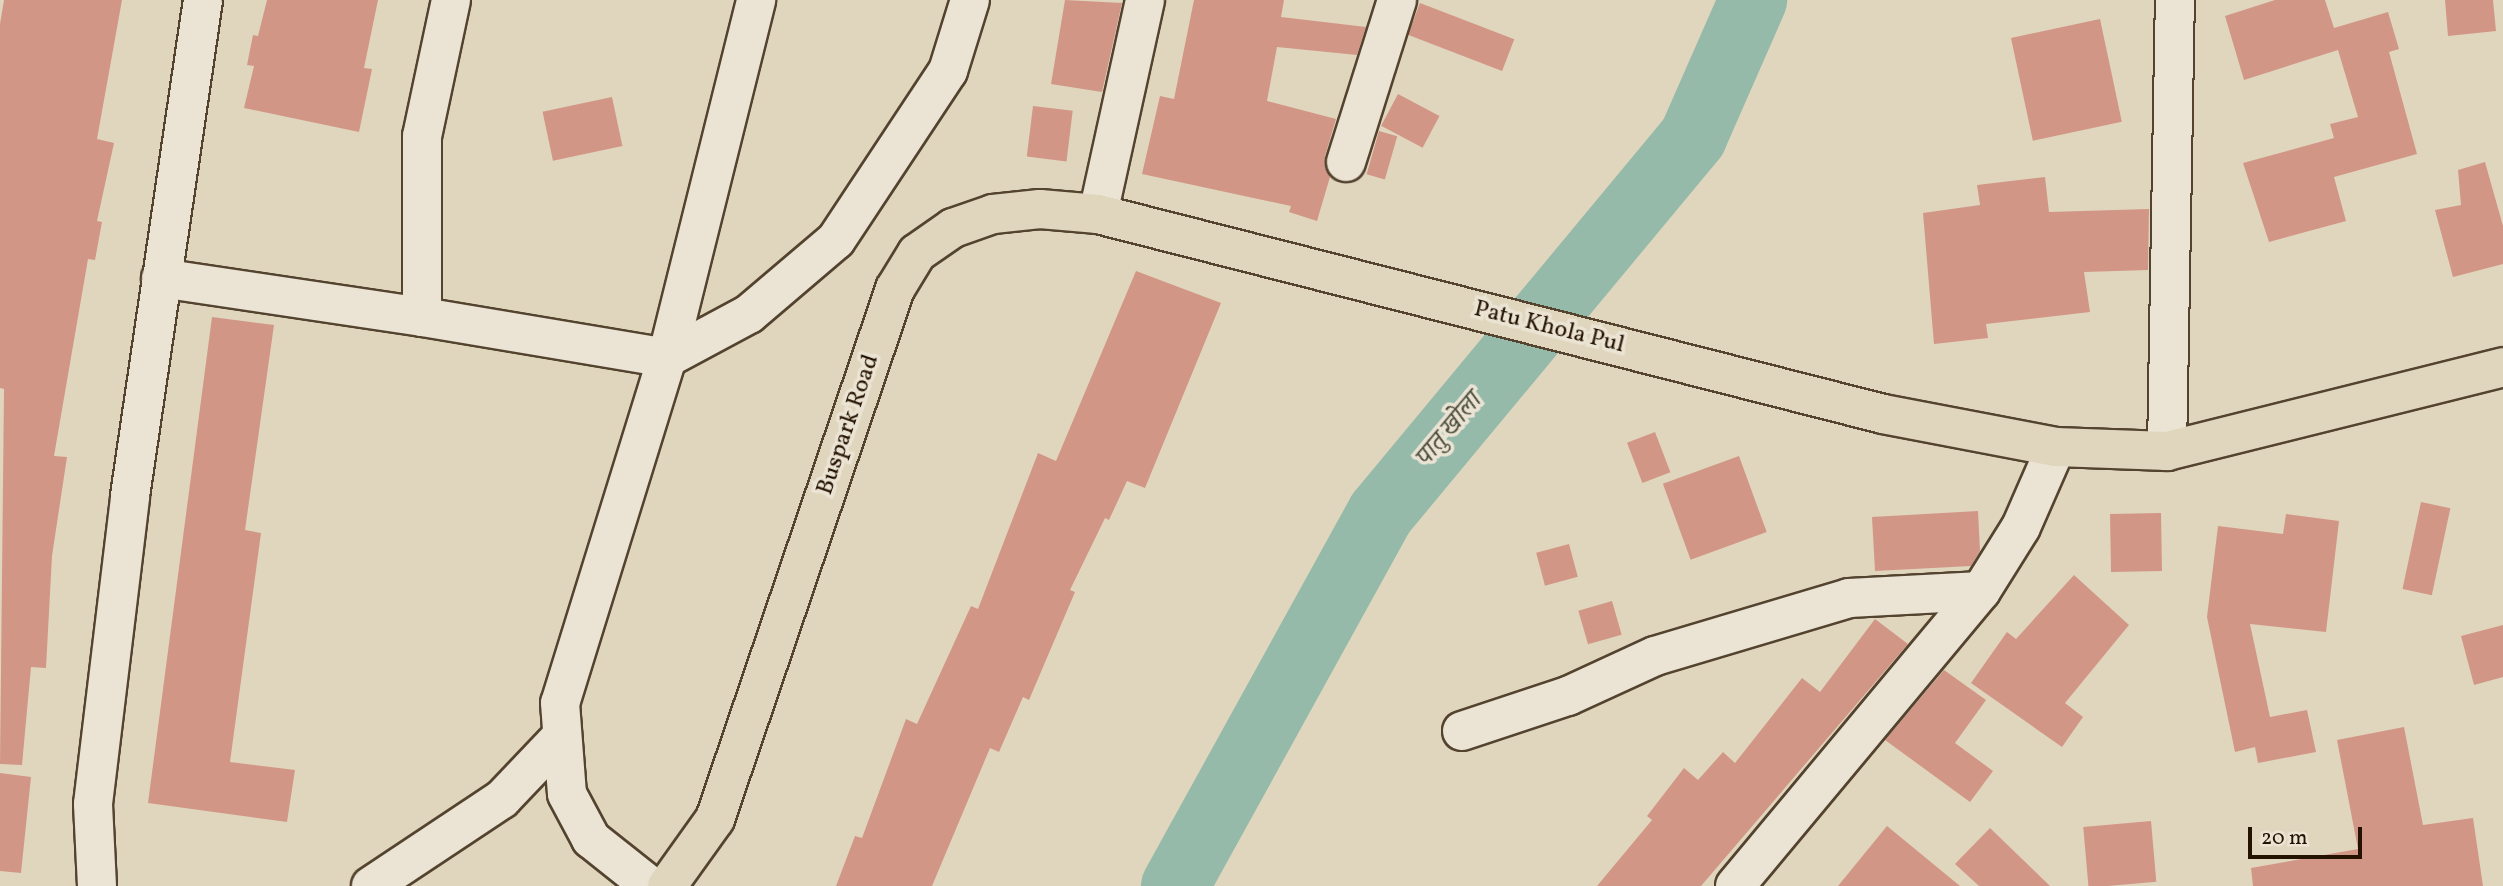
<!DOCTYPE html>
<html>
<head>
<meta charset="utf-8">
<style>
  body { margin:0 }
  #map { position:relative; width:2503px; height:886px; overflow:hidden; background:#e0d6bd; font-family:Vollkorn,"Noto Serif Devanagari",serif }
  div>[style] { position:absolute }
  .river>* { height:68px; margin:-34px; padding:0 34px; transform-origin:34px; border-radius:34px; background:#95baaa }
  .building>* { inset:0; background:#d29686; transform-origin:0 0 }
  .roads { filter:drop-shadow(2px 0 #53432f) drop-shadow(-2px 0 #53432f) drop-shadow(0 2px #53432f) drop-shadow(0 -2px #53432f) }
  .minor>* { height:38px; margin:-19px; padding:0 19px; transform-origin:19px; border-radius:19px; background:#ebe4d4 }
  .major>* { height:38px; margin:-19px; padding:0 19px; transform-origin:19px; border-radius:19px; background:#e0d6bd }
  span { translate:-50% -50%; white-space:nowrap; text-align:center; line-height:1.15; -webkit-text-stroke:7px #ebe4d4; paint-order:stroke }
  .street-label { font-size:24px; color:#241200 }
  .water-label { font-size:26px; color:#4c4d3c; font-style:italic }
  .scale { position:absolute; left:2248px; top:827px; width:114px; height:32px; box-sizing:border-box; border:4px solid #241200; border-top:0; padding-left:9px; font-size:21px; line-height:24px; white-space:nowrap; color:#241200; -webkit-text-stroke:5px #ebe4d4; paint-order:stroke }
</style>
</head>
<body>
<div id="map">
  <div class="river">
    <i style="left:1175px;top:886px;width:426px;rotate:-61.1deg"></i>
    <i style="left:1381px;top:513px;width:489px;rotate:-50.3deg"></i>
    <i style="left:1693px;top:137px;width:150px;rotate:-66.3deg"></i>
  </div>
  <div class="building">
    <i style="clip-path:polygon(4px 0,122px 0,97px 139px,114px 143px,97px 221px,102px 222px,95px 260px,88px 259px,54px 456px,67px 457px,52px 556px,46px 668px,31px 667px,22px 765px,0 764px,4px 389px,0 388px,0 24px)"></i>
    <i style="clip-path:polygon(267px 0,378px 0,364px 68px,372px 69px,359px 132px,244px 108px,254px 66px,247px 65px,253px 35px,258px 36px)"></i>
    <i style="clip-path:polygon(1065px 0,1122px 3px,1102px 92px,1051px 84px)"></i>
    <i style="clip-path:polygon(1194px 0,1284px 0,1281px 17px,1366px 27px,1357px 55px,1277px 47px,1267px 101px,1336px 119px,1325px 156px,1330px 177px,1317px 221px,1289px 212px,1291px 206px,1142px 174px,1160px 96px,1174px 99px)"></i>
    <i style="clip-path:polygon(2275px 0,2325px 0,2334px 28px,2388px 12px,2399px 49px,2389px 52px,2417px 154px,2334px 177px,2346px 221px,2269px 242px,2243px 163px,2334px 138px,2330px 124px,2358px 117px,2338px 50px,2244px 80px,2225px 16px)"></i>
    <i style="clip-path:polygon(2445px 0,2493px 0,2496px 31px,2448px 36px)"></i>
    <i style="left:1420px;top:3px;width:101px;height:34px;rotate:21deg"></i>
    <i style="left:2100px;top:19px;width:105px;height:91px;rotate:78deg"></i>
    <i style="left:1398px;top:94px;width:47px;height:36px;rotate:28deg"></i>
    <i style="left:612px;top:97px;width:50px;height:71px;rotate:78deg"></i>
    <i style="left:1033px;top:106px;width:40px;height:51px;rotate:7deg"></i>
    <i style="left:1379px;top:131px;width:19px;height:45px;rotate:16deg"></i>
    <i style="clip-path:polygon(2485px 162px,2503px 226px,2503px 264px,2453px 277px,2435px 210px,2461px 205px,2458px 170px)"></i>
    <i style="clip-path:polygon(2045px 177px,2049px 212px,2149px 209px,2148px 270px,2084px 272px,2090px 312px,1986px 324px,1988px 338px,1934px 344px,1923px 213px,1980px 205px,1977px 185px)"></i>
    <i style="clip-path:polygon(1136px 271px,1221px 303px,1145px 488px,1127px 481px,1109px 520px,1105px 518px,1070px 590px,1075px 592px,1029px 700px,1023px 697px,999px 752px,990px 748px,932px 886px,836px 886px,855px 836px,862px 838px,906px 719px,917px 724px,971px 606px,978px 609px,1038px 453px,1056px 461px)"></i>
    <i style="clip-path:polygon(212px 317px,274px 325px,245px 530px,261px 533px,230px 762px,295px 770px,287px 822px,148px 803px)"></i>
    <i style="left:1655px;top:432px;width:43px;height:30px;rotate:69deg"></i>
    <i style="left:1739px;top:456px;width:81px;height:81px;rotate:70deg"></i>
    <i style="left:2421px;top:502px;width:30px;height:89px;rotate:12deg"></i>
    <i style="clip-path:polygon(1978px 511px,1980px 551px,1971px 566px,1875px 571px,1872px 517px)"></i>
    <i style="left:2161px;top:513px;width:58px;height:51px;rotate:89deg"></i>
    <i style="clip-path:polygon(2286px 514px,2339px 521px,2326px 632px,2250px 624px,2270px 717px,2307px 710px,2316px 752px,2258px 763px,2255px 747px,2235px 752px,2207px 617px,2218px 526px,2283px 534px)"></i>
    <i style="left:1569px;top:544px;width:34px;height:34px;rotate:75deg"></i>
    <i style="clip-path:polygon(2074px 575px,2129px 625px,2065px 703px,2083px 717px,2062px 747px,1971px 683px,2007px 632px,2016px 639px)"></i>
    <i style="left:1612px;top:601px;width:35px;height:35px;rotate:74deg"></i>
    <i style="clip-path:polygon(1875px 619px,1908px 644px,1701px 886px,1597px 886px,1652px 820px,1647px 816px,1684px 768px,1698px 780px,1723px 752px,1735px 763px,1802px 678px,1820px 692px)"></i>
    <i style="clip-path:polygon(2503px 625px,2503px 677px,2474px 685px,2461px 636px)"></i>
    <i style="clip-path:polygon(1944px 670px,1986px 700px,1955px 743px,1993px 771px,1970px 802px,1885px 740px)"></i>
    <i style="clip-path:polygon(2404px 727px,2423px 825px,2473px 818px,2483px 886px,2253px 886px,2251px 868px,2358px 849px,2337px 740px)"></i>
    <i style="clip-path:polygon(0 773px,31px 777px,21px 873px,0 871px)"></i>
    <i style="left:2151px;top:821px;width:61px;height:68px;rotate:85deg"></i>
    <i style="clip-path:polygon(1887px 826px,1960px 886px,1838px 886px)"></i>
    <i style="clip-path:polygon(1990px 828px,2050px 886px,1979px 886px,1955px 864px)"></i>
  </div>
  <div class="roads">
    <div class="minor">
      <i style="left:451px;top:0;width:139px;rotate:102deg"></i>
      <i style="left:422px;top:136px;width:181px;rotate:90deg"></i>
      <i style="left:422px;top:317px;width:248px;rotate:9.5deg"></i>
      <i style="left:667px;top:358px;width:361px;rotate:107.2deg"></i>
      <i style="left:560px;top:703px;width:91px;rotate:85.6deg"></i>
      <i style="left:567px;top:794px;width:51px;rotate:61.9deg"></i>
      <i style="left:591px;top:839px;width:75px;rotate:38.5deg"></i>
      <i style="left:1346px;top:162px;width:170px;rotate:-72.5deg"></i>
      <i style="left:1098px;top:214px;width:219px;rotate:-77.6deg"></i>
      <i style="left:161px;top:278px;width:264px;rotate:8.5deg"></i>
      <i style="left:667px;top:358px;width:93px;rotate:-28.2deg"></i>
      <i style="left:749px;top:314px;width:114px;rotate:-40.4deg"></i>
      <i style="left:836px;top:240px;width:203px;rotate:-56.5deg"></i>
      <i style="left:948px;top:71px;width:74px;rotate:-72.8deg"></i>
      <i style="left:667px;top:358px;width:369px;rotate:-76deg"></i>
      <i style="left:2167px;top:451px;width:451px;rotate:-89deg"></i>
      <i style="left:1462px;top:731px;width:112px;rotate:-18.3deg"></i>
      <i style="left:1568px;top:696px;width:96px;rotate:-24.7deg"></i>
      <i style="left:1655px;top:656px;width:202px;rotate:-16.6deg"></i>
      <i style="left:1849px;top:598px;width:132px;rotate:-3deg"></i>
      <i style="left:97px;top:886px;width:82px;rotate:-92.8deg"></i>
      <i style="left:93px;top:804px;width:310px;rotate:-83.1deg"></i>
      <i style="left:130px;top:496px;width:501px;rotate:-81.63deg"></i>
      <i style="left:371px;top:886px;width:157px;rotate:-33.6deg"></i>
      <i style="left:502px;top:799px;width:86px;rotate:-46.4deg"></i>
      <i style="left:1735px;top:886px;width:384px;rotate:-50.2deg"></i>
      <i style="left:1981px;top:591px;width:75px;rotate:-58deg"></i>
      <i style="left:2021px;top:527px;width:87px;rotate:-66.4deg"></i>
    </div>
    <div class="major">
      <i style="left:667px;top:886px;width:82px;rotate:-54.4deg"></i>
      <i style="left:715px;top:819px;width:560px;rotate:-71.24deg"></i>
      <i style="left:895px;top:289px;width:42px;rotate:-58.6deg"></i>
      <i style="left:917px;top:253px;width:44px;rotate:-34.8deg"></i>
      <i style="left:953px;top:228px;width:42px;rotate:-19.3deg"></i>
      <i style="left:993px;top:214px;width:47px;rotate:-6.1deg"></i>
      <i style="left:1040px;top:209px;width:58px;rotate:4.9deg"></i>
      <i style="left:1098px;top:214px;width:810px;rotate:14.29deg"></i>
      <i style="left:1883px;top:414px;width:176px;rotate:10.8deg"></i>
      <i style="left:2056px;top:447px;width:111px;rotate:2.1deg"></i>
      <i style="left:2167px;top:451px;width:346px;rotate:-14deg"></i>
    </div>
  </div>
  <div class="street-label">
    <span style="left:1549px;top:328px;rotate:14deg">Patu Khola Pul</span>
    <span style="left:849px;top:425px;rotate:-71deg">Buspark Road</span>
  </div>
  <div class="water-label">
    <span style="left:1449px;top:431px;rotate:-50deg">पातु खोला</span>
  </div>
  <div class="scale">20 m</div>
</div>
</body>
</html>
